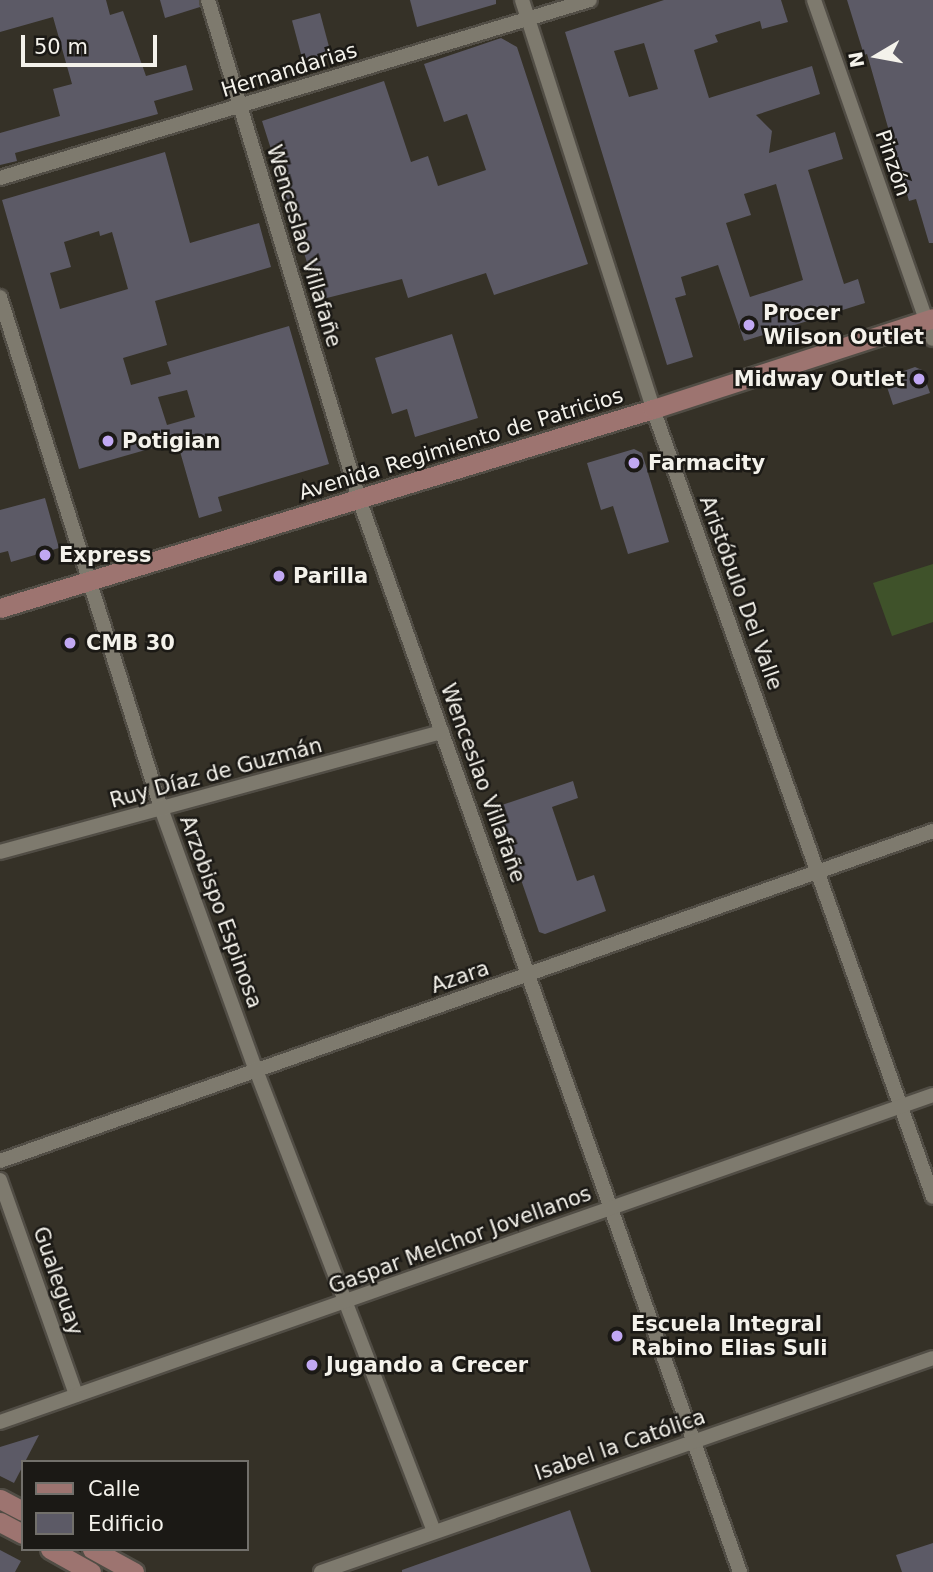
<!DOCTYPE html>
<html>
<head>
<meta charset="utf-8">
<style>
  body { margin:0 }
  #map { position:relative; width:933px; height:1572px; overflow:hidden; background:#353127; font-family:"DejaVu Sans",sans-serif }
  div>[style] { position:absolute }
  .green>* { inset:0; background:#3f522a }
  .building>* { inset:0; background:#5c5a66; transform-origin:0 0 }
  .roads { filter:drop-shadow(2px 0 #514d45) drop-shadow(-2px 0 #514d45) drop-shadow(0 2px #514d45) drop-shadow(0 -2px #514d45) }
  .minor>* { height:14px; margin:-7px; padding:0 7px; transform-origin:7px; border-radius:7px; background:#7e7a6e }
  .secondary>* { height:19px; margin:-9.5px; padding:0 9.5px; transform-origin:9.5px; border-radius:9.5px; background:#9d7470 }
  .dots>* { width:19px; height:19px; translate:-50% -50%; box-sizing:border-box; border:4px solid #1b1915; border-radius:50% }
  span { translate:-50% -50%; white-space:nowrap; text-align:center; line-height:1.15; -webkit-text-stroke:5px #1b1915; paint-order:stroke }
  .street-label { font-size:21px; color:#f4f2eb }
  .poi-label { font-size:21px; color:#f4f2eb; font-weight:700 }
  .left { translate:0 -50%; text-align:left }
  .right { translate:-100% -50%; text-align:right }
  .legend { position:absolute; left:21px; top:1460px; width:228px; height:91px; box-sizing:border-box; background:#1b1915; border:2px solid #72706b; margin:0; padding:9px 12px; list-style:none; font-size:21px; color:#f4f2eb }
  .legend li { display:flex; align-items:center; gap:14px; height:35px }
  .legend b { width:35px; border:2px solid #72706b }
  .north { position:absolute; left:842px; top:21px; width:70px; height:70px; -webkit-text-stroke:5px #1b1915; paint-order:stroke; rotate:260deg; font-size:19px; font-weight:700; line-height:28px; text-align:center; color:#f4f2eb }
  .north::after { content:''; display:block; margin:auto; width:24px; height:32px; background:#f4f2eb; clip-path:polygon(50% 0,100% 100%,50% 72%,0 100%) }
  .scale { position:absolute; left:21px; top:35px; width:136px; height:32px; box-sizing:border-box; border:4px solid #f4f2eb; border-top:0; padding-left:9px; font-size:21px; line-height:24px; white-space:nowrap; color:#f4f2eb; -webkit-text-stroke:5px #1b1915; paint-order:stroke }
</style>
</head>
<body>
<div id="map">
  <div class="green">
    <i style="clip-path:polygon(933px 564px,933px 622px,892px 636px,873px 583px)"></i>
  </div>
  <div class="building">
    <i style="clip-path:polygon(0 0,106px 0,110px 15px,123px 11px,146px 76px,186px 65px,193px 90px,154px 101px,158px 114px,15px 153px,17px 161px,0 165px,0 133px,60px 116px,53px 89px,72px 84px,53px 17px,0 32px)"></i>
    <i style="clip-path:polygon(160px 0,199px 0,200px 7px,165px 18px)"></i>
    <i style="clip-path:polygon(410px 0,496px 0,496px 4px,417px 27px)"></i>
    <i style="clip-path:polygon(evenodd,664px 0,781px 0,788px 22px,762px 29px,760px 21px,715px 35px,718px 42px,694px 50px,709px 98px,812px 66px,820px 94px,756px 115px,772px 131px,769px 153px,835px 132px,843px 159px,808px 170px,844px 284px,858px 279px,865px 303px,744px 341px,718px 265px,681px 277px,686px 295px,675px 298px,693px 357px,667px 365px,565px 32px,664px 0,644px 43px,658px 89px,629px 97px,614px 51px,644px 43px,664px 0,776px 184px,803px 280px,750px 297px,726px 223px,751px 215px,744px 194px,776px 184px)"></i>
    <i style="clip-path:polygon(847px 0,933px 0,933px 243px,929px 243px,916px 199px,909px 201px,867px 54px,864px 55px)"></i>
    <i style="left:320px;top:13px;width:42px;height:29px;rotate:75deg"></i>
    <i style="clip-path:polygon(501px 38px,517px 47px,588px 264px,494px 295px,486px 273px,408px 298px,402px 279px,319px 300px,262px 121px,384px 81px,411px 162px,428px 156px,438px 186px,486px 170px,467px 114px,444px 122px,424px 64px)"></i>
    <i style="clip-path:polygon(evenodd,165px 152px,190px 243px,259px 223px,271px 267px,155px 301px,167px 345px,123px 358px,131px 385px,171px 374px,167px 362px,289px 326px,329px 464px,218px 497px,222px 511px,199px 518px,177px 441px,79px 469px,2px 200px,165px 152px,99px 231px,100px 236px,112px 232px,128px 289px,60px 309px,50px 273px,71px 267px,64px 242px,99px 231px,165px 152px,187px 390px,195px 417px,167px 425px,158px 397px,187px 390px)"></i>
    <i style="clip-path:polygon(452px 334px,478px 418px,415px 437px,407px 409px,392px 414px,375px 358px)"></i>
    <i style="clip-path:polygon(915px 367px,922px 370px,930px 393px,893px 405px,884px 378px)"></i>
    <i style="clip-path:polygon(634px 449px,642px 453px,669px 542px,628px 554px,613px 506px,601px 510px,587px 463px)"></i>
    <i style="clip-path:polygon(45px 498px,59px 548px,11px 562px,8px 551px,0 553px,0 510px)"></i>
    <i style="clip-path:polygon(573px 781px,578px 798px,552px 807px,577px 881px,594px 875px,606px 911px,545px 934px,539px 932px,496px 807px)"></i>
    <i style="clip-path:polygon(39px 1435px,14px 1483px,0 1476px,0 1447px)"></i>
    <i style="clip-path:polygon(570px 1510px,591px 1572px,402px 1572px,402px 1570px)"></i>
    <i style="clip-path:polygon(933px 1543px,933px 1572px,902px 1572px,896px 1555px)"></i>
    <i style="clip-path:polygon(0 1550px,21px 1561px,15px 1572px,0 1572px)"></i>
  </div>
  <div class="roads">
    <div class="minor">
      <i style="left:208px;top:0;width:521px;rotate:73.16deg"></i>
      <i style="left:359px;top:499px;width:1139px;rotate:70.45deg"></i>
      <i style="left:522px;top:0;width:429px;rotate:72.2deg"></i>
      <i style="left:653px;top:409px;width:836px;rotate:70.44deg"></i>
      <i style="left:814px;top:0;width:359px;rotate:70.7deg"></i>
      <i style="left:0;top:178px;width:616px;rotate:-16.79deg"></i>
      <i style="left:0;top:297px;width:539px;rotate:72.51deg"></i>
      <i style="left:162px;top:811px;width:276px;rotate:70.1deg"></i>
      <i style="left:256px;top:1070px;width:494px;rotate:68.9deg"></i>
      <i style="left:0;top:852px;width:458px;rotate:-15.2deg"></i>
      <i style="left:0;top:1161px;width:990px;rotate:-19.48deg"></i>
      <i style="left:0;top:1180px;width:228px;rotate:70.5deg"></i>
      <i style="left:0;top:1422px;width:989px;rotate:-19.31deg"></i>
      <i style="left:321px;top:1572px;width:648px;rotate:-19.27deg"></i>
    </div>
    <div class="secondary">
      <i style="left:0;top:608px;width:683px;rotate:-16.95deg"></i>
      <i style="left:653px;top:409px;width:294px;rotate:-18deg"></i>
      <i style="left:0;top:1499px;width:26px;rotate:28deg"></i>
      <i style="left:0;top:1522px;width:26px;rotate:28deg"></i>
      <i style="left:50px;top:1549px;width:47px;rotate:29.3deg"></i>
      <i style="left:92px;top:1549px;width:48px;rotate:28.7deg"></i>
    </div>
  </div>
  <div class="dots">
    <i style="left:749px;top:325px;background:#c1a8f3"></i>
    <i style="left:919px;top:379px;background:#c1a8f3"></i>
    <i style="left:108px;top:441px;background:#c1a8f3"></i>
    <i style="left:634px;top:463px;background:#c1a8f3"></i>
    <i style="left:45px;top:555px;background:#c1a8f3"></i>
    <i style="left:279px;top:576px;background:#c1a8f3"></i>
    <i style="left:70px;top:643px;background:#c1a8f3"></i>
    <i style="left:617px;top:1336px;background:#c1a8f3"></i>
    <i style="left:312px;top:1365px;background:#c1a8f3"></i>
  </div>
  <div class="street-label">
    <span style="left:289px;top:70px;rotate:-17deg">Hernandarias</span>
    <span style="left:893px;top:163px;rotate:71deg">Pinzón</span>
    <span style="left:304px;top:246px;rotate:73deg">Wenceslao Villafañe</span>
    <span style="left:461px;top:444px;rotate:-17deg">Avenida Regimiento de Patricios</span>
    <span style="left:741px;top:593px;rotate:70deg">Aristóbulo Del Valle</span>
    <span style="left:216px;top:773px;rotate:-15deg">Ruy Díaz de Guzmán</span>
    <span style="left:483px;top:783px;rotate:70deg">Wenceslao Villafañe</span>
    <span style="left:221px;top:912px;rotate:70deg">Arzobispo Espinosa</span>
    <span style="left:460px;top:977px;rotate:-19deg">Azara</span>
    <span style="left:460px;top:1240px;rotate:-20deg">Gaspar Melchor Jovellanos</span>
    <span style="left:58px;top:1281px;rotate:71deg">Gualeguay</span>
    <span style="left:620px;top:1445px;rotate:-19deg">Isabel la Católica</span>
  </div>
  <div class="poi-label">
    <span class="left" style="left:763px;top:325px">Procer<br>Wilson Outlet</span>
    <span class="right" style="left:905px;top:379px">Midway Outlet</span>
    <span class="left" style="left:122px;top:441px">Potigian</span>
    <span class="left" style="left:648px;top:463px">Farmacity</span>
    <span class="left" style="left:59px;top:555px">Express</span>
    <span class="left" style="left:293px;top:576px">Parilla</span>
    <span class="left" style="left:86px;top:643px">CMB 30</span>
    <span class="left" style="left:631px;top:1336px">Escuela Integral<br>Rabino Elias Suli</span>
    <span class="left" style="left:326px;top:1365px">Jugando a Crecer</span>
  </div>
  <ul class="legend">
  <li><b style="height:9px;background:#9d7470"></b>Calle</li>
  <li><b style="height:19px;background:#5c5a66"></b>Edificio</li>
  </ul>
  <div class="north">N</div>
  <div class="scale">50 m</div>
</div>
</body>
</html>
